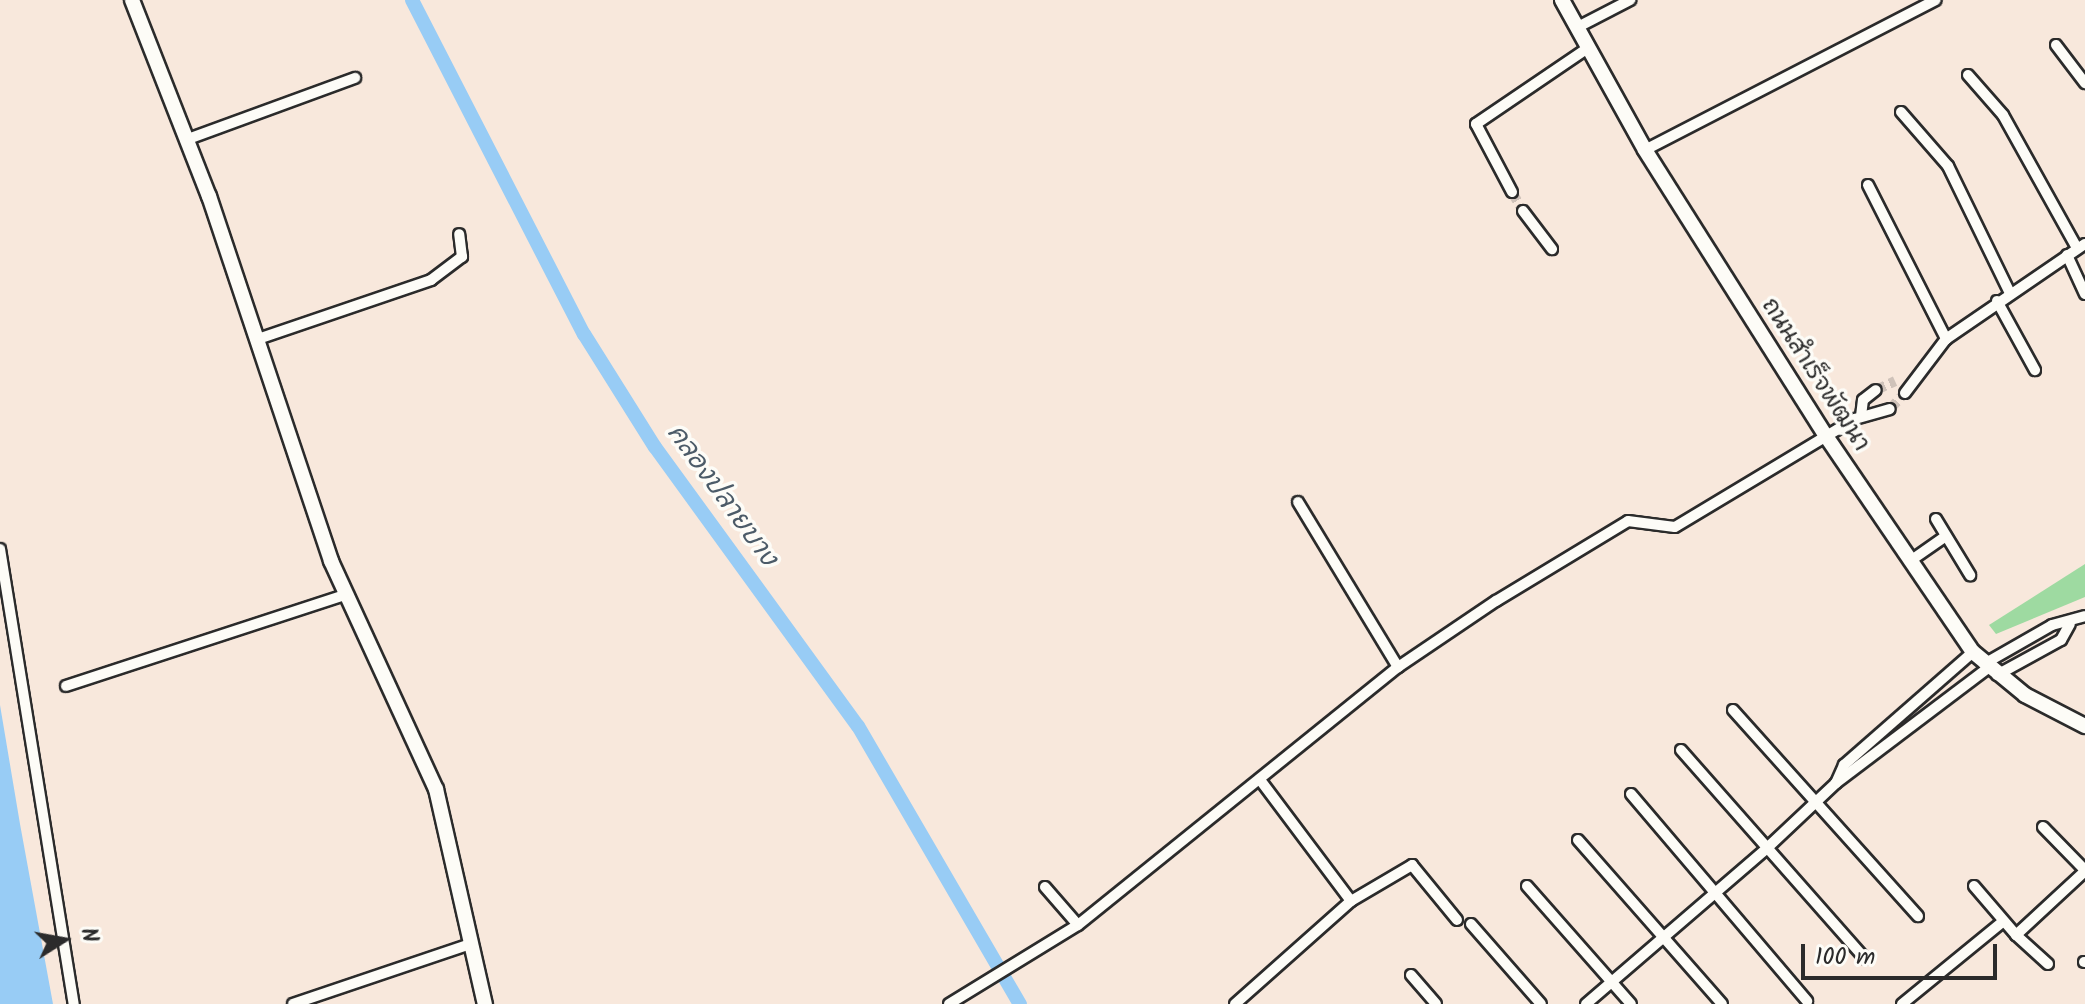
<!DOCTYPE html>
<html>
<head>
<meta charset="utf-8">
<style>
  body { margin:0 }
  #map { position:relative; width:2085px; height:1004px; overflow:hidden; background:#f8e8dc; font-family:Kalam,"Playpen Sans Thai",sans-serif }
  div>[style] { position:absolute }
  .green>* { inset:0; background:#9edaa1 }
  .water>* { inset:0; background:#98ccf5 }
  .canal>* { height:14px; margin:-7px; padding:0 7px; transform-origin:7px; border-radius:7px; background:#98ccf5 }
  .street-tunnel>* { height:10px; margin-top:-5px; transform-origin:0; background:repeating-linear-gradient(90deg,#cfc2b9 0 10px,transparent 0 15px) }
  .roads { filter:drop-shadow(2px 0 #2b2b2b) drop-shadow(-2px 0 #2b2b2b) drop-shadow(0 2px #2b2b2b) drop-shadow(0 -2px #2b2b2b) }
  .street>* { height:10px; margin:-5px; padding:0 5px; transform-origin:5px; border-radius:5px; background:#fdfcf7 }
  .secondary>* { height:14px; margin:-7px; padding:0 7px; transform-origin:7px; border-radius:7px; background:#fdfcf7 }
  span { translate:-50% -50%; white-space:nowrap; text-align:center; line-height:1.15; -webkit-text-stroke:7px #fdfcf7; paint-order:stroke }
  .street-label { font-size:24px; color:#2b2b2b }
  .water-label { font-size:26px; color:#4c5b68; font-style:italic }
  .north { position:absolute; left:24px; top:900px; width:80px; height:80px; -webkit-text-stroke:6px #fdfcf7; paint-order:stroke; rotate:79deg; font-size:22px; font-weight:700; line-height:32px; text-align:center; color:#2b2b2b }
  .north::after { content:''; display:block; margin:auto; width:28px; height:36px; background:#2b2b2b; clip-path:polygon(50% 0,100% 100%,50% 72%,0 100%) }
  .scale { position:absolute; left:1801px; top:944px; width:196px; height:36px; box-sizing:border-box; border:4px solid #2b2b2b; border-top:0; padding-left:10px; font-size:24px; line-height:28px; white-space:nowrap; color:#2b2b2b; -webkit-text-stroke:6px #fdfcf7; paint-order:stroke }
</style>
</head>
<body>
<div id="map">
  <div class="green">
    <i style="clip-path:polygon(2085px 564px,2085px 597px,1996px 634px,1989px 625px)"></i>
  </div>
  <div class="water">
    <i style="clip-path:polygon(0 705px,20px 824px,53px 1004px,0 1004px)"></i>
  </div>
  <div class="canal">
    <i style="left:412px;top:0;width:376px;rotate:62.8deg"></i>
    <i style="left:584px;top:334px;width:133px;rotate:57.9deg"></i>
    <i style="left:655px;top:447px;width:345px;rotate:54deg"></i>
    <i style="left:858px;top:726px;width:322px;rotate:59.8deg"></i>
  </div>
  <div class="street-tunnel">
    <i style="left:1512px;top:192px;width:22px;rotate:60deg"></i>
    <i style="left:1876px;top:390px;width:21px;rotate:-25deg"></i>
    <i style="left:1890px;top:409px;width:22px;rotate:-47deg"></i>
  </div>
  <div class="roads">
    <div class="street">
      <i style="left:1578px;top:27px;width:59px;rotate:-27.4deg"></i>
      <i style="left:2056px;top:45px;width:48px;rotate:52.7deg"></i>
      <i style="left:1968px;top:75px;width:53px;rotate:48.8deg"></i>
      <i style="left:2003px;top:115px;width:152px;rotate:60.9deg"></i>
      <i style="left:1901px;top:112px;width:72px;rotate:49deg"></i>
      <i style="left:1948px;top:166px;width:141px;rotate:64deg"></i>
      <i style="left:188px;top:139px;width:178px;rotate:-20.1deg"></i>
      <i style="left:1645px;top:150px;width:327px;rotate:-27.3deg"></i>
      <i style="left:1868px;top:185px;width:173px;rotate:63.1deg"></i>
      <i style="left:1512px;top:192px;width:77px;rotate:-117.9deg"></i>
      <i style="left:1476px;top:124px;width:135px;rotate:-34.2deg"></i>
      <i style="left:1523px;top:211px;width:48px;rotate:52.7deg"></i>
      <i style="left:2067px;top:255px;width:43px;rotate:65.2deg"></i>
      <i style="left:1997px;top:301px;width:79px;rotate:61.2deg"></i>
      <i style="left:258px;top:339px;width:183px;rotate:-18.8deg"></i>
      <i style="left:431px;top:280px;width:39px;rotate:-37deg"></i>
      <i style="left:462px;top:257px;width:23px;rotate:-97deg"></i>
      <i style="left:1905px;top:393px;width:68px;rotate:-52.8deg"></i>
      <i style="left:1946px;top:339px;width:168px;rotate:-34.4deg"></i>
      <i style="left:1861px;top:416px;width:16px;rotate:-83deg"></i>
      <i style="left:1863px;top:400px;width:16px;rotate:-38deg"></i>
      <i style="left:1298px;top:502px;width:193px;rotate:58.8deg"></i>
      <i style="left:1936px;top:519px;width:66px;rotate:58.7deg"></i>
      <i style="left:0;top:549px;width:461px;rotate:80.8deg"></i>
      <i style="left:1913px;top:559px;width:40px;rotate:-34.9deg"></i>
      <i style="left:1984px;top:664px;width:78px;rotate:-29.8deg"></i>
      <i style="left:2052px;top:625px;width:34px;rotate:-15deg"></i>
      <i style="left:1997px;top:675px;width:73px;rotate:-28.7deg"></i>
      <i style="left:2061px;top:640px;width:18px;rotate:-61deg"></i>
      <i style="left:66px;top:686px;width:293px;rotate:-18.1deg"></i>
      <i style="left:1733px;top:710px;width:277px;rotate:48.1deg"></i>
      <i style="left:1681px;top:750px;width:278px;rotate:48.6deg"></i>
      <i style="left:1836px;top:783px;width:191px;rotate:-37.1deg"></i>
      <i style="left:1631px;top:794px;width:272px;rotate:49.6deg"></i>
      <i style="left:2043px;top:827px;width:60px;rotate:45.7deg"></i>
      <i style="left:1578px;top:840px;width:218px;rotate:48.7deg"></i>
      <i style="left:1527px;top:886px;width:157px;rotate:48.6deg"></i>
      <i style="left:1974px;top:886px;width:65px;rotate:49.4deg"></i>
      <i style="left:1045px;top:887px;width:50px;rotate:49deg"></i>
      <i style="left:1351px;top:901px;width:71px;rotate:-30.5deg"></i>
      <i style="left:1412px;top:865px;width:71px;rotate:50.7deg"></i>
      <i style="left:1471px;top:924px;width:106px;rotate:48.8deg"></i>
      <i style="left:2084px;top:962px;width:1px"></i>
      <i style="left:2048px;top:964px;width:43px;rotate:-137.8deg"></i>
      <i style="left:2016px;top:935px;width:94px;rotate:-42.8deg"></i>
      <i style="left:1411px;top:975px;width:38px;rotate:49deg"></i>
      <i style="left:293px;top:1004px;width:187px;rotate:-18.7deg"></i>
      <i style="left:949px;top:1004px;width:151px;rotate:-31.5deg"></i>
      <i style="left:1078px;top:925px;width:411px;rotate:-38.9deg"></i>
      <i style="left:1398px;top:667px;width:118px;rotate:-34deg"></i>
      <i style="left:1496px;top:601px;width:154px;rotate:-31.2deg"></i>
      <i style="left:1628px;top:521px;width:47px;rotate:7.3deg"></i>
      <i style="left:1675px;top:527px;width:210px;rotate:-31deg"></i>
      <i style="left:1855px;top:419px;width:36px;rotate:-16deg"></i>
      <i style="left:1235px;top:1004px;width:155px;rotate:-41.6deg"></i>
      <i style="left:1351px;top:901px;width:150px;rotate:-126.9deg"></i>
      <i style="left:1586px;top:1004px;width:238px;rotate:-40.7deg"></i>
      <i style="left:1766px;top:849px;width:96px;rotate:-43.3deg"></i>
      <i style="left:1836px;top:783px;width:20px;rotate:-66deg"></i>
      <i style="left:1844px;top:765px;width:171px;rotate:-41.2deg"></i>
      <i style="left:1902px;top:1004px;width:127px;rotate:-39.2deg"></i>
    </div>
    <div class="secondary">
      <i style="left:132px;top:0;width:211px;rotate:68.6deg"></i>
      <i style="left:209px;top:196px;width:385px;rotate:71.5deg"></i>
      <i style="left:331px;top:561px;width:251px;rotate:65.3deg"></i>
      <i style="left:436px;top:789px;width:221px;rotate:77.2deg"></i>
      <i style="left:1562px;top:0;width:171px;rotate:61deg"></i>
      <i style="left:1645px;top:150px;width:338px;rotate:57.7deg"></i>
      <i style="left:1826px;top:436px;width:261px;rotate:55.8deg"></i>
      <i style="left:1973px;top:652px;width:67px;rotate:39.6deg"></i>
      <i style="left:2025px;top:695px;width:68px;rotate:27.3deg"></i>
    </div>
  </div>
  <div class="street-label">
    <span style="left:1815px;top:375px;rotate:57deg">ถนนสำเร็จพัฒนา</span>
  </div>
  <div class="water-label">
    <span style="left:721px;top:496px;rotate:54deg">คลองปลายบาง</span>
  </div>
  <div class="north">N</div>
  <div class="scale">100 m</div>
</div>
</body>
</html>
